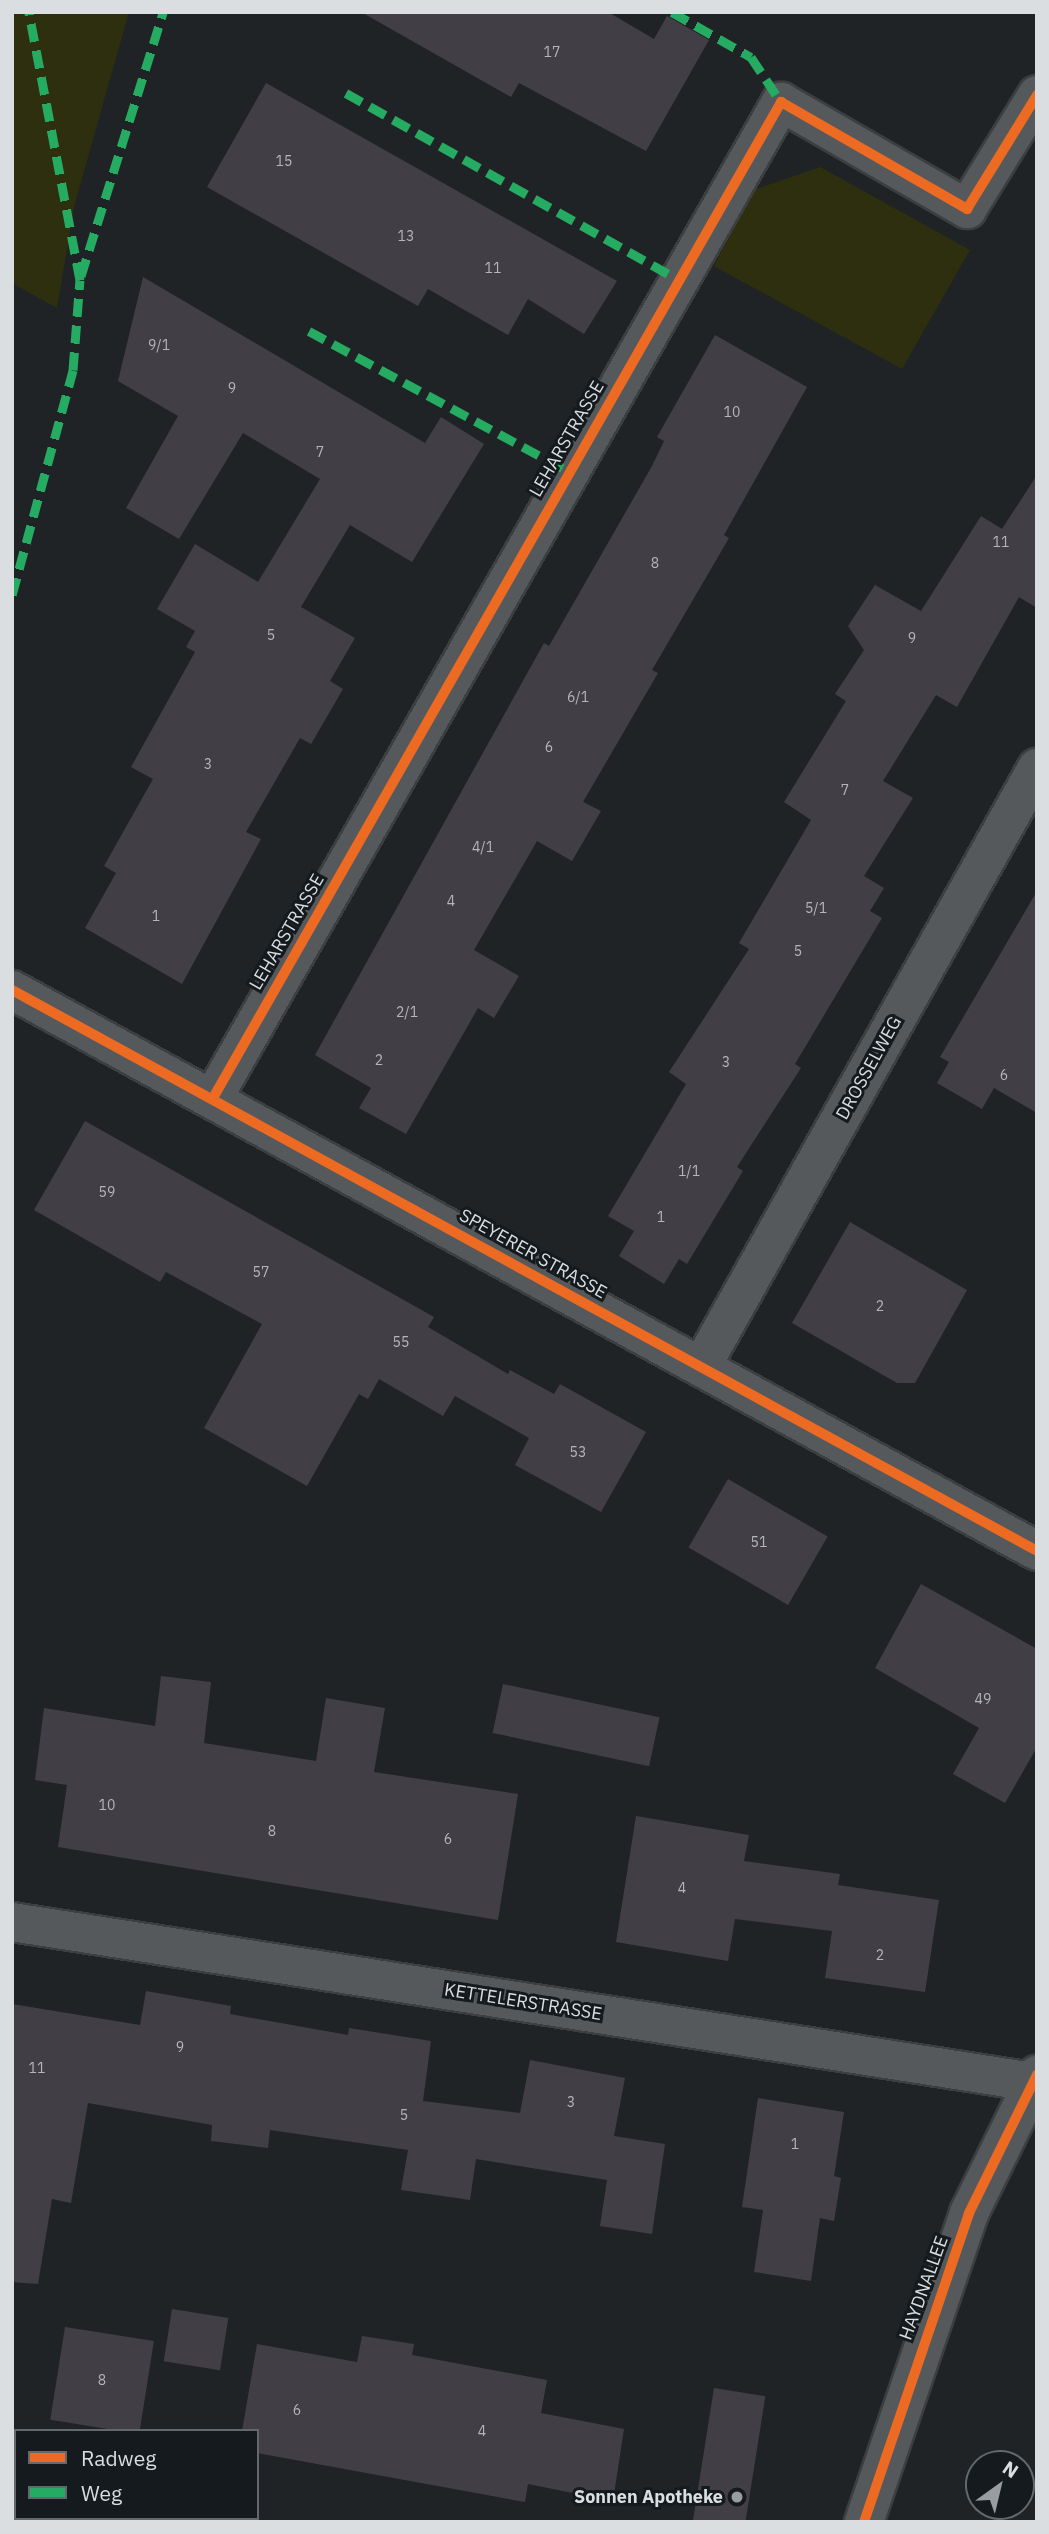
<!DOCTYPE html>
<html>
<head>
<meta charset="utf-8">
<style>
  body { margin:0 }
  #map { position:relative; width:1049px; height:2534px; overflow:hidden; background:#202325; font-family:"IBM Plex Sans",sans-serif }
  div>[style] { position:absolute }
  .green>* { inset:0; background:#2d2f0f }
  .building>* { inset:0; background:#423e46; transform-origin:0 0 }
  .roads { filter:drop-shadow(2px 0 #3c3e40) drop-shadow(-2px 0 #3c3e40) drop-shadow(0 2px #3c3e40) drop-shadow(0 -2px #3c3e40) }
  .minor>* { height:38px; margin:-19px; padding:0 19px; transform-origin:19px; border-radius:19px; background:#56595b }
  .quiet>* { height:9px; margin-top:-4.5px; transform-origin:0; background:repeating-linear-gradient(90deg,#26ab63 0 18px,transparent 0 27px) }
  .cycleway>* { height:10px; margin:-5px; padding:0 5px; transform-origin:5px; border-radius:5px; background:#ed6a23 }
  .dots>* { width:19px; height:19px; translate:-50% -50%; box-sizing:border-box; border:4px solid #141a1e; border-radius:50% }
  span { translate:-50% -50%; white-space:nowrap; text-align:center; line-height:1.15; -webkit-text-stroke:6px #141a1e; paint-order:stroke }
  .number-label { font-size:14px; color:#b4b6ba }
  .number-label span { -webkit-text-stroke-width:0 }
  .street-label { font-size:18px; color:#dadee1 }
  .poi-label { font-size:18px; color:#dadee1; font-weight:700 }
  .right { translate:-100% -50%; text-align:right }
  .frame { position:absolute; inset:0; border:14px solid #dadee1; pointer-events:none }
  .legend { position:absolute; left:14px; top:2429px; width:245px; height:91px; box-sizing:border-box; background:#141a1e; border:2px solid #63686c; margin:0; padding:9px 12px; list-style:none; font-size:21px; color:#dadee1 }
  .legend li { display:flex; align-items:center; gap:14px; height:35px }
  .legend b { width:35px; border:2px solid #63686c }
  .north { position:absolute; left:965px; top:2450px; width:70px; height:70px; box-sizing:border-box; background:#141a1e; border:2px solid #63686c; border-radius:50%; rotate:34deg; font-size:19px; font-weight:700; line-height:28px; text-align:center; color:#dadee1 }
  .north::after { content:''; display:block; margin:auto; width:24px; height:32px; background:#999d9f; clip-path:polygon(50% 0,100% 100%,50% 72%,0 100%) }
</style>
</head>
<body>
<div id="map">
  <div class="green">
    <i style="clip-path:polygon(12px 12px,129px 12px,75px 203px,57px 308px,12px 283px)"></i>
    <i style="clip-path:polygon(820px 167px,970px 250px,902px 369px,714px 266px,753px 190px)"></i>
  </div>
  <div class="building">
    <i style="clip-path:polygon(361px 12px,608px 12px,654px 39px,667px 16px,709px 40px,646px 151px,519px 83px,511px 97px)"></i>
    <i style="clip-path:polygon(266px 83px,617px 281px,584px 334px,528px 299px,508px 335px,428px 289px,418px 306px,207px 187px)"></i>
    <i style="clip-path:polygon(143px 277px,425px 443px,441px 417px,484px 444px,412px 562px,350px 525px,301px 607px,355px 638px,330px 681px,343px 689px,311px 744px,300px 738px,246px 832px,261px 839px,182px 984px,85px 928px,116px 873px,104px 866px,153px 779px,131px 767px,195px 652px,186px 647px,195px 631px,157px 609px,195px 544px,258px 582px,320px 479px,243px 433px,179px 539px,126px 508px,178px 416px,118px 381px)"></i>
    <i style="clip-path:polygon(715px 335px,807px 387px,724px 535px,729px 538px,652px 670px,658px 673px,583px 802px,601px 811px,572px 861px,537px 841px,474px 950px,519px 976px,494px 1018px,478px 1008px,406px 1134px,359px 1108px,371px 1088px,315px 1055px,544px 643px,549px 646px,652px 466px,664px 441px,657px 437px)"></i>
    <i style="clip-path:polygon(1037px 475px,1037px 608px,1019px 597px,957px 707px,936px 695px,883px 781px,913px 798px,864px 876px,884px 888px,870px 911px,882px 918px,795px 1064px,801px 1068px,737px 1167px,743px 1171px,687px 1264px,679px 1259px,664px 1284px,619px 1256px,634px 1231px,608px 1216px,686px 1084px,669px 1072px,749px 949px,739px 943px,811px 820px,784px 802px,846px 701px,835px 694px,864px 650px,848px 626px,875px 585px,921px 611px,981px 516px,1002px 529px)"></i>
    <i style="clip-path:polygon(1037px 891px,1037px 1113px,994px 1088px,982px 1109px,937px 1083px,949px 1062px,940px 1057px)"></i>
    <i style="clip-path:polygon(85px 1121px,434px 1317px,428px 1327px,508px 1374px,510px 1370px,554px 1394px,560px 1384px,646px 1432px,601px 1512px,515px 1465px,529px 1438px,455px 1396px,443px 1416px,379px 1379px,368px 1399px,359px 1394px,307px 1486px,204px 1428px,262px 1324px,166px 1272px,160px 1282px,34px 1210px)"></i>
    <i style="clip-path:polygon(850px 1222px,967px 1290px,915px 1383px,897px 1383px,792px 1323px)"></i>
    <i style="left:728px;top:1479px;width:115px;height:79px;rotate:30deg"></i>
    <i style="clip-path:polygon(921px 1584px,1037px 1649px,1037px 1747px,1005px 1803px,953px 1774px,979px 1728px,875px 1668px)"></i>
    <i style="clip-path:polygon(161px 1676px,211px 1682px,204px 1743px,316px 1761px,326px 1698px,385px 1708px,374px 1772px,518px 1794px,498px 1920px,58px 1847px,67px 1785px,35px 1780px,44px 1708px,155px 1726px)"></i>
    <i style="left:503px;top:1684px;width:160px;height:50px;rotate:12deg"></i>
    <i style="clip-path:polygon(636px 1816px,749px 1835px,744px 1861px,840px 1874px,838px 1885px,939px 1900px,925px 1992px,825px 1978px,832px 1931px,735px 1919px,728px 1961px,616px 1942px)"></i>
    <i style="clip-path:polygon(146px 1991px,231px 2006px,230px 2014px,348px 2035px,349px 2028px,431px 2041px,423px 2101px,520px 2113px,530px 2060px,625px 2078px,614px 2136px,665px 2144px,652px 2234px,600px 2226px,607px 2180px,476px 2159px,470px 2200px,401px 2190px,408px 2150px,270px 2130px,268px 2148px,211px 2141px,212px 2125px,88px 2103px,71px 2203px,52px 2199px,38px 2284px,12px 2282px,12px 2004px,140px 2025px)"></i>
    <i style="clip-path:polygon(758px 2098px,844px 2112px,834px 2176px,841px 2178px,834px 2221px,820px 2218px,811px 2281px,754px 2272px,763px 2210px,742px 2207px)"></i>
    <i style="left:172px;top:2309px;width:57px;height:53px;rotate:9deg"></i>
    <i style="left:65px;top:2327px;width:90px;height:94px;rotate:9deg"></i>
    <i style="clip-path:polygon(362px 2336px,414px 2344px,412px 2355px,547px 2380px,541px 2413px,624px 2429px,613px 2501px,528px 2484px,525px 2502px,257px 2453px,257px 2431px,242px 2431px,257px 2344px,357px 2362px)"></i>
    <i style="left:714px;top:2388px;width:52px;height:135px;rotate:9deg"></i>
  </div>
  <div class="roads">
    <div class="minor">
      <i style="left:12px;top:990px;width:1168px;rotate:28.69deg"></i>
      <i style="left:213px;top:1098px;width:1147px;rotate:-60.3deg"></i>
      <i style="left:781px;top:102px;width:215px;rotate:29.9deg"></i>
      <i style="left:967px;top:209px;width:134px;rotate:-58.4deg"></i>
      <i style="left:701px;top:1367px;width:687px;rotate:-60.71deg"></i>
      <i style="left:12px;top:1922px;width:1033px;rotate:8.91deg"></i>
      <i style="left:12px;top:2495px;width:4px"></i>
      <i style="left:167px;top:2518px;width:23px;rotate:10deg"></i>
      <i style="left:864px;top:2522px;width:326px;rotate:-71.2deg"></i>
      <i style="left:969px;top:2213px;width:154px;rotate:-63.8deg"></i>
    </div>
  </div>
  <div class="quiet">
    <i style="left:672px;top:12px;width:91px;rotate:29.7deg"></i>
    <i style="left:751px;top:57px;width:54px;rotate:56.3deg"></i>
    <i style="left:346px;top:93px;width:380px;rotate:29.3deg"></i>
    <i style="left:81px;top:276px;width:276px;rotate:-72.7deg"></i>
    <i style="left:309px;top:331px;width:294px;rotate:28.4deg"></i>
    <i style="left:12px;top:595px;width:233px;rotate:-74.8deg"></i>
    <i style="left:73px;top:370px;width:90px;rotate:-85.6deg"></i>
    <i style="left:80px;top:280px;width:273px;rotate:-100.8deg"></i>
  </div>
  <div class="cycleway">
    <i style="left:12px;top:990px;width:1168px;rotate:28.69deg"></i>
    <i style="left:213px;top:1098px;width:1147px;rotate:-60.3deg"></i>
    <i style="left:781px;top:102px;width:215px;rotate:29.9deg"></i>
    <i style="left:967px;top:209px;width:134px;rotate:-58.4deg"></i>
    <i style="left:864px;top:2522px;width:326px;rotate:-71.2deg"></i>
    <i style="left:969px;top:2213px;width:154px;rotate:-63.8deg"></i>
  </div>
  <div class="dots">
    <i style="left:737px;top:2497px;background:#999d9f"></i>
  </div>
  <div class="number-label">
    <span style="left:552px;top:52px">17</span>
    <span style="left:284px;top:161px">15</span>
    <span style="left:406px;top:236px">13</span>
    <span style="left:493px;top:268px">11</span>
    <span style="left:159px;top:345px">9/1</span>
    <span style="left:232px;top:388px">9</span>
    <span style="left:732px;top:412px">10</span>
    <span style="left:320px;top:452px">7</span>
    <span style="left:1001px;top:542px">11</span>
    <span style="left:655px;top:563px">8</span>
    <span style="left:271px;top:635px">5</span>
    <span style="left:912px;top:638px">9</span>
    <span style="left:578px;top:697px">6/1</span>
    <span style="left:549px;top:747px">6</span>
    <span style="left:208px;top:764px">3</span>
    <span style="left:845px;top:790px">7</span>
    <span style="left:483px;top:847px">4/1</span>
    <span style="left:451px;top:901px">4</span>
    <span style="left:816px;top:908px">5/1</span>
    <span style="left:156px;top:916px">1</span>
    <span style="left:798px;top:951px">5</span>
    <span style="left:407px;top:1012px">2/1</span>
    <span style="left:379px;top:1060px">2</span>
    <span style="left:726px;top:1062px">3</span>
    <span style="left:1004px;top:1075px">6</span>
    <span style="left:689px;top:1171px">1/1</span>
    <span style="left:107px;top:1192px">59</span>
    <span style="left:661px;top:1217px">1</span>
    <span style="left:261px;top:1272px">57</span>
    <span style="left:880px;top:1306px">2</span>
    <span style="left:401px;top:1342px">55</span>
    <span style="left:578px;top:1452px">53</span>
    <span style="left:759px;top:1542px">51</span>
    <span style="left:983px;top:1699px">49</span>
    <span style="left:107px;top:1805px">10</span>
    <span style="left:272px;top:1831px">8</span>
    <span style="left:448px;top:1839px">6</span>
    <span style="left:682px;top:1888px">4</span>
    <span style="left:880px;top:1955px">2</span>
    <span style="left:180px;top:2047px">9</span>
    <span style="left:37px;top:2068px">11</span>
    <span style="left:571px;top:2102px">3</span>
    <span style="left:404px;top:2115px">5</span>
    <span style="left:795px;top:2144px">1</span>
    <span style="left:102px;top:2380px">8</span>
    <span style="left:297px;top:2410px">6</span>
    <span style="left:482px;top:2431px">4</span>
  </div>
  <div class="street-label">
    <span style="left:567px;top:439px;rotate:-60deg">LEHARSTRASSE</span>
    <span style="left:287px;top:932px;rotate:-60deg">LEHARSTRASSE</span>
    <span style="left:869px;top:1068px;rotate:-61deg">DROSSELWEG</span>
    <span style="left:533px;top:1254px;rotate:29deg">SPEYERER STRASSE</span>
    <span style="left:523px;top:2002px;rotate:9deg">KETTELERSTRASSE</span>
    <span style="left:924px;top:2288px;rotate:-70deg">HAYDNALLEE</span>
  </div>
  <div class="poi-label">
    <span class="right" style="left:723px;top:2497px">Sonnen Apotheke</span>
  </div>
  <div class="frame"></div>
  <ul class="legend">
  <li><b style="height:9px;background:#ed6a23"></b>Radweg</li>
  <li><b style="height:9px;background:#26ab63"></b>Weg</li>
  </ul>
  <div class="north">N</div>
</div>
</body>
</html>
